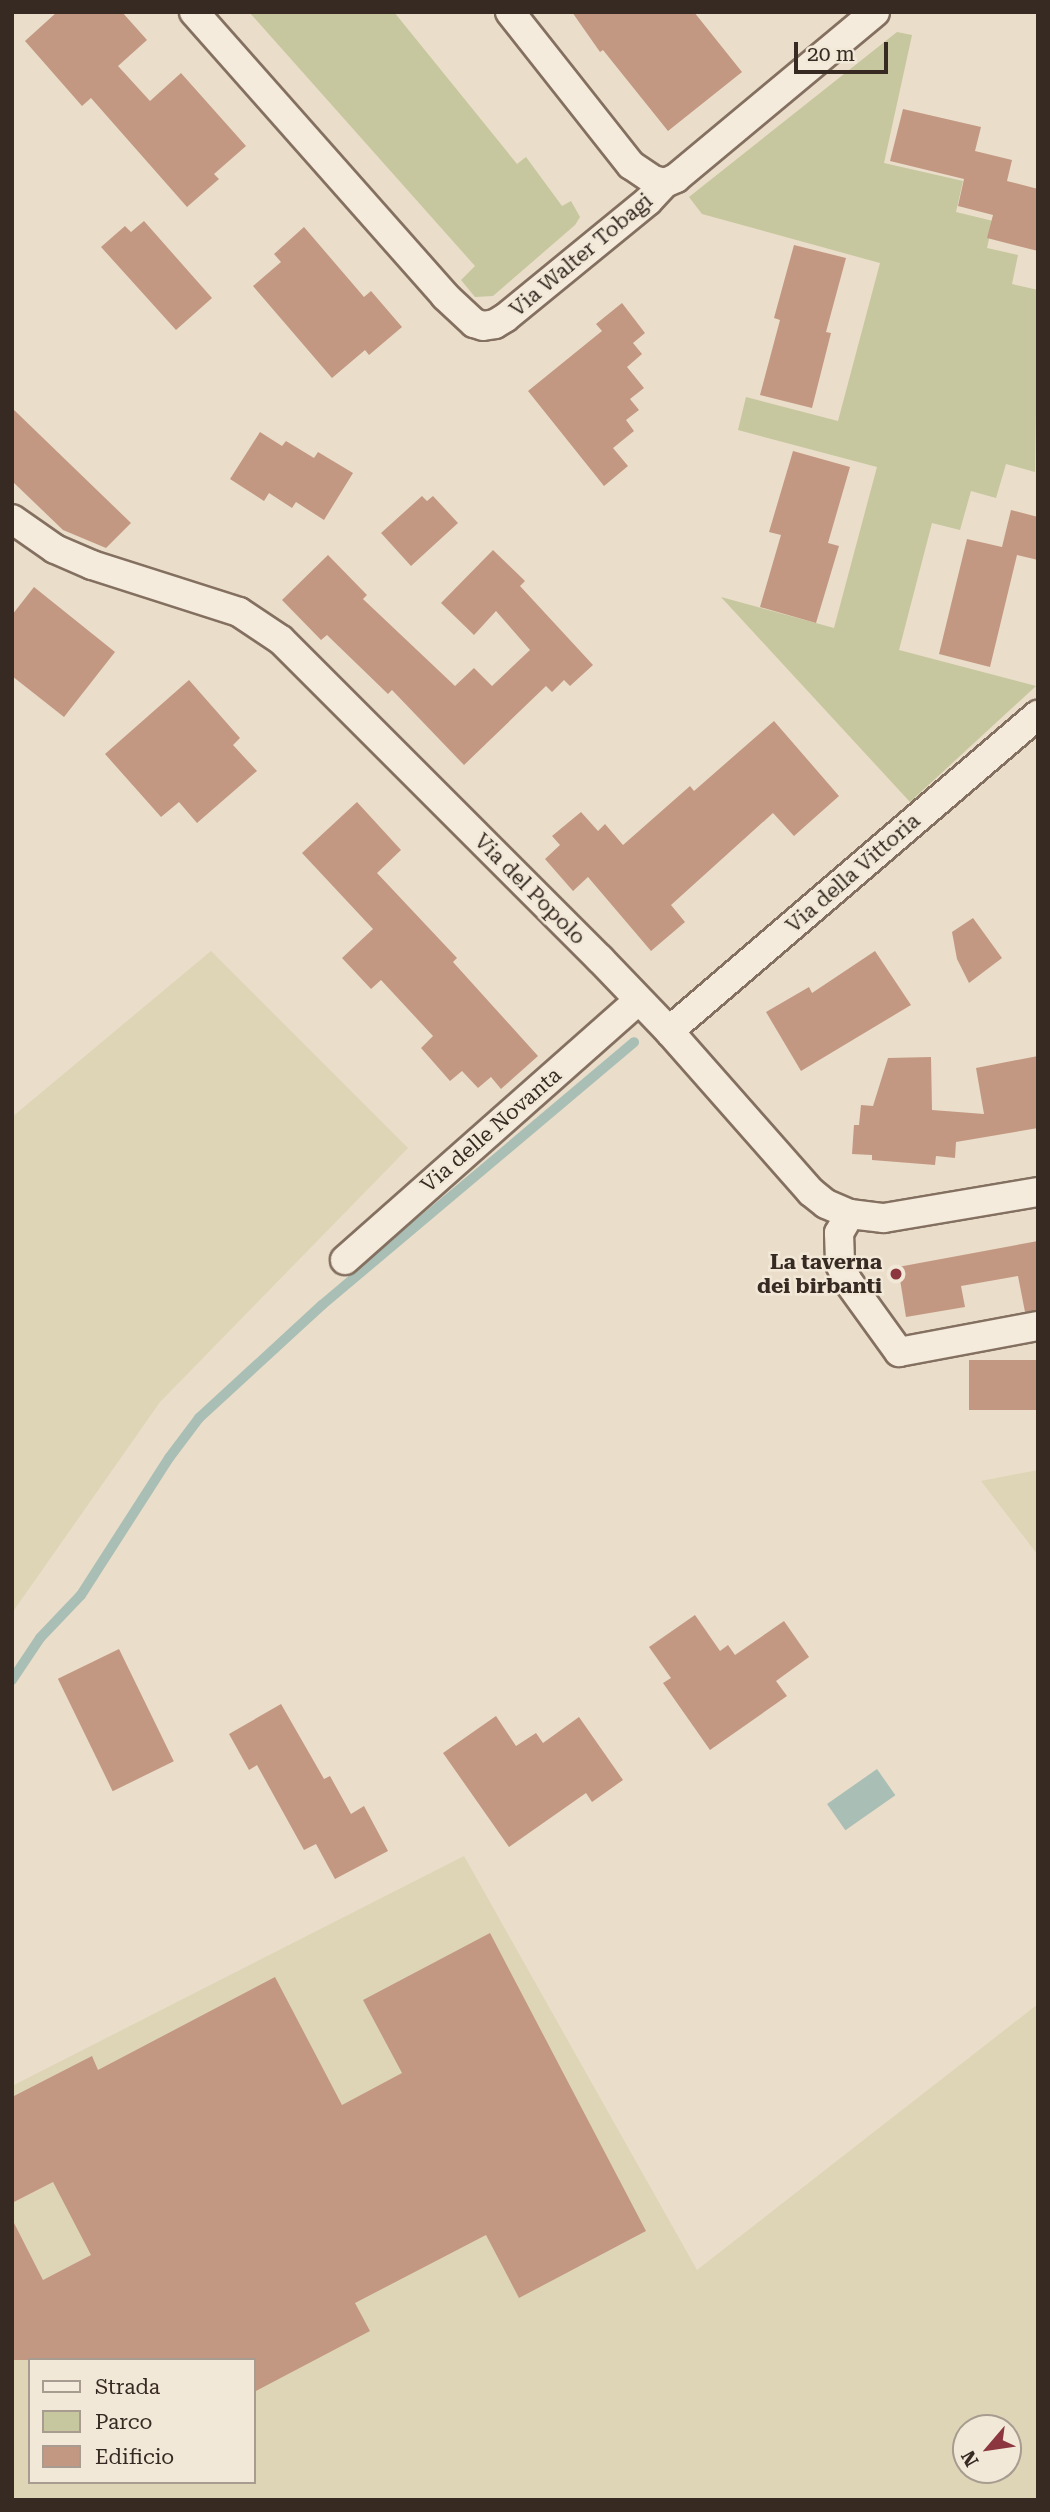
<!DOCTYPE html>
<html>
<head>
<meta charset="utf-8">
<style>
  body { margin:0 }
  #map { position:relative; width:1050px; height:2512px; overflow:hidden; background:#eaddc9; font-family:"Roboto Serif",serif }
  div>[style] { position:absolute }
  .farmland>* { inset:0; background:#ded5b7 }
  .green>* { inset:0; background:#c6c79e }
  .water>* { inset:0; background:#a9bfb6; transform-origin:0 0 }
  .stream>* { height:10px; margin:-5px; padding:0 5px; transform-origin:5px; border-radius:5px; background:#a9bfb6 }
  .building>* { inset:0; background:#c39883; transform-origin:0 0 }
  .roads { filter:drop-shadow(2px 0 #847060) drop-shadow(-2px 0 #847060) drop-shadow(0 2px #847060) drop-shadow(0 -2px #847060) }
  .minor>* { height:28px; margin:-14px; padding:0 14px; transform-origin:14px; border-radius:14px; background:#f5ebdc }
  .dots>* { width:19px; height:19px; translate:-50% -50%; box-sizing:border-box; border:4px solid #f2e8d8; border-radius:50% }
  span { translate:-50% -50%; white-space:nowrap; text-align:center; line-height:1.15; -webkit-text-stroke:5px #f2e8d8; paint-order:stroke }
  .street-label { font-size:21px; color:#362a22 }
  .poi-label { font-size:21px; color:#362a22; font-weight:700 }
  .right { translate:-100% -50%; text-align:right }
  .frame { position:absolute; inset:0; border:14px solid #362a22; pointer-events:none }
  .legend { position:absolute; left:28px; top:2358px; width:228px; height:126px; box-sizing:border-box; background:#f2e8d8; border:2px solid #a79c8f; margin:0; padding:9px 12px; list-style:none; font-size:21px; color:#362a22 }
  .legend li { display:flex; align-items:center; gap:14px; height:35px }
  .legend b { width:35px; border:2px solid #a79c8f }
  .north { position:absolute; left:952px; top:2414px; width:70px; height:70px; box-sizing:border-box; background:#f2e8d8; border:2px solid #a79c8f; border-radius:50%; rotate:241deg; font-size:19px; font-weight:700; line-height:28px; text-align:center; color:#362a22 }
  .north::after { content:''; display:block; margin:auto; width:24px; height:32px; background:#8c373f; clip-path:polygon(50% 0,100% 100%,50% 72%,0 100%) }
  .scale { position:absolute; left:794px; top:42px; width:94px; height:32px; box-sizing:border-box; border:4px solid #362a22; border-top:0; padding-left:9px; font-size:21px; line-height:24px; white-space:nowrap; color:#362a22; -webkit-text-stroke:5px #f2e8d8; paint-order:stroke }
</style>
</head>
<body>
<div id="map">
  <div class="farmland">
    <i style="clip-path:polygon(211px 951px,408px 1148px,160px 1402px,12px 1613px,12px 1117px)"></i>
    <i style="clip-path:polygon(1038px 1470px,1038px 1555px,981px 1481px)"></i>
    <i style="clip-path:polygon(evenodd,464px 1856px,697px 2270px,1038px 2004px,1038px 2500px,12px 2500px,12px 2086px,464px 1856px,30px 2360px,254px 2360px,254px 2482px,30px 2482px,30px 2360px,464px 1856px,966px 2428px,1008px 2428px,1008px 2470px,966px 2470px,966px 2428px)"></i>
  </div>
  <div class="green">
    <i style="clip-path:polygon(249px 12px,394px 12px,517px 164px,526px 157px,562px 206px,571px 201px,580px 217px,575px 225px,493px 296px,475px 297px,461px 280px,475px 266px)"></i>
    <i style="clip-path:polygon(897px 32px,912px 35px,884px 163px,963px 181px,956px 212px,993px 221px,987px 248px,1018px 255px,1012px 284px,1038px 290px,1035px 472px,1006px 464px,996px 498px,971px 491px,960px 530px,932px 523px,899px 650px,1036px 686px,910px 802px,721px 597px,834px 628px,877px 467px,738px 430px,746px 397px,838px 421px,880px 263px,702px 214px,689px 197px)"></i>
  </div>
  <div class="water">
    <i style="left:877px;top:1769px;width:32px;height:61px;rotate:55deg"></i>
  </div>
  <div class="stream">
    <i style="left:12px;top:1680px;width:50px;rotate:-56.3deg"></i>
    <i style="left:40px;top:1638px;width:59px;rotate:-46.4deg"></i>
    <i style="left:81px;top:1595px;width:163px;rotate:-57.3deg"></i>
    <i style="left:169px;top:1458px;width:50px;rotate:-53.1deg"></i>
    <i style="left:199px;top:1418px;width:167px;rotate:-42.6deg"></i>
    <i style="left:322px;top:1305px;width:408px;rotate:-40.1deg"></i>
  </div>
  <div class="building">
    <i style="clip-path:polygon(57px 12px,122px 12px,147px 40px,118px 66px,150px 101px,181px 73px,246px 146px,214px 174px,219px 179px,187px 207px,91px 98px,82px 106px,25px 41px)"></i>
    <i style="clip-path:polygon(572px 12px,694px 12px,742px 72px,668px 131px,603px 50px,600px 52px)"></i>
    <i style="clip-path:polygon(903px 109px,981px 127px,975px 151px,1012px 160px,1007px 181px,1038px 189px,1038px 251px,987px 238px,993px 215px,958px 206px,964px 179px,890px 161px)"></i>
    <i style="clip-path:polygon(144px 221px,212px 298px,176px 330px,101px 247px,125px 226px,131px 232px)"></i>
    <i style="clip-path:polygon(304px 227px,364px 297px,371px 291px,402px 327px,369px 355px,365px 350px,332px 378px,253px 286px,281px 262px,274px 254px)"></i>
    <i style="clip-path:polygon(794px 245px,846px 258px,826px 332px,831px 333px,812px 408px,760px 395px,780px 320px,774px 318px)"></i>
    <i style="clip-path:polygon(622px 303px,645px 333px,633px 343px,642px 354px,627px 367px,644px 388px,630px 399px,639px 410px,626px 420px,634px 431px,613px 448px,628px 466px,604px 486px,528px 391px,602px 331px,596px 324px)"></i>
    <i style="clip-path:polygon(12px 408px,131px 523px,106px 548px,63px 530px,12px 481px)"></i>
    <i style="clip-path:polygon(260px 432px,282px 446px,286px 441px,314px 458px,318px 452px,353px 473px,324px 520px,296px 502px,292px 508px,269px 493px,264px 501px,230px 479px)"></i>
    <i style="clip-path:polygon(793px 451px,850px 467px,828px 543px,839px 546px,816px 623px,760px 607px,781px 535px,769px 532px)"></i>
    <i style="clip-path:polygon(422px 496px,427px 501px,433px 496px,458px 523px,411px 566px,381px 533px)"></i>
    <i style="clip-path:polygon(1011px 510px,1038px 517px,1038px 560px,1017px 555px,990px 667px,939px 654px,967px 539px,1002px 547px)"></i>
    <i style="clip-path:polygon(493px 550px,525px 581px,520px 586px,593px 665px,570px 686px,564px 680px,552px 692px,546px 686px,464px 765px,392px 690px,388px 694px,327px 635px,321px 640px,282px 600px,328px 555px,367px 595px,363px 599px,455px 686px,474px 668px,492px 686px,530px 650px,496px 611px,474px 635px,441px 603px)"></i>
    <i style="clip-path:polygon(34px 587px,115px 652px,64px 717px,12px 676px,12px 615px)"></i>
    <i style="clip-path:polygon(189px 680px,240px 738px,233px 745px,257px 771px,197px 823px,179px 802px,161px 817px,105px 754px)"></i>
    <i style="clip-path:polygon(774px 721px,839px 796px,794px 836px,773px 813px,671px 905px,685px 922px,651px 951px,588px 877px,573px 891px,545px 859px,560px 845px,552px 836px,581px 812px,598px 831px,605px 824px,623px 845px,690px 786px,694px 791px)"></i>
    <i style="clip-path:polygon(357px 802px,401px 850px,377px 873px,457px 958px,453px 962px,538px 1056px,501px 1089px,491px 1077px,478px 1088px,462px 1071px,450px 1081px,421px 1048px,433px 1036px,381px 980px,371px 989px,342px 958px,373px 929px,302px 853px)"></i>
    <i style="clip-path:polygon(973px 918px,1002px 958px,969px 983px,957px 959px,952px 932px)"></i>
    <i style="clip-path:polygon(875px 951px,911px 1005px,801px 1071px,766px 1012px,809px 987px,812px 993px)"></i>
    <i style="clip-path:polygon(1038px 1056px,1038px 1128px,956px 1142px,955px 1158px,936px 1156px,935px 1165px,872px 1160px,872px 1155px,852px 1154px,854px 1125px,859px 1125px,861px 1105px,873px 1106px,888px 1058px,931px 1057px,932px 1110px,984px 1114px,976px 1068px)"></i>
    <i style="clip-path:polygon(1038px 1241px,1038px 1310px,1025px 1312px,1018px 1276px,961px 1286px,965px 1307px,906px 1317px,898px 1267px)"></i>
    <i style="left:1038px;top:1360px;width:50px;height:69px;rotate:90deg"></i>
    <i style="clip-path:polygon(695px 1615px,720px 1651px,728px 1645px,735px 1655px,784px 1621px,809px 1657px,776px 1681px,787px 1696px,710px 1750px,663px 1683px,671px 1678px,649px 1647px)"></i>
    <i style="left:119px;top:1649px;width:125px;height:68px;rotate:64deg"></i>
    <i style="clip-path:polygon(281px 1704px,324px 1779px,330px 1776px,351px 1814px,364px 1806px,388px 1851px,335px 1879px,316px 1844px,304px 1850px,257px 1765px,249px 1770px,229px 1734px)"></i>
    <i style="clip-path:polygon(496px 1716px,516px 1746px,536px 1733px,543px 1743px,579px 1717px,623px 1780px,592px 1802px,586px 1793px,509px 1847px,443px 1753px)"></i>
    <i style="clip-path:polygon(490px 1933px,646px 2231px,519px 2298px,486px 2235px,355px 2303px,370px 2331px,254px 2392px,254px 2360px,12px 2360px,12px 2219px,43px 2280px,91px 2255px,53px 2182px,12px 2203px,12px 2097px,92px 2056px,98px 2070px,275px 1977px,342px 2105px,402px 2073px,363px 2000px)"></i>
  </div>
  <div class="roads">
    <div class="minor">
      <i style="left:194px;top:12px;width:379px;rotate:48.5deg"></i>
      <i style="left:445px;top:296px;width:40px;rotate:43deg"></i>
      <i style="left:474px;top:323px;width:9px;rotate:18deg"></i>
      <i style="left:483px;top:326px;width:12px;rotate:-9deg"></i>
      <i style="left:495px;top:324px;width:12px;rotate:-31deg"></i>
      <i style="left:505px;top:318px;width:185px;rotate:-39.3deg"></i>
      <i style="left:648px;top:201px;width:25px;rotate:-47deg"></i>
      <i style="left:665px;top:183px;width:12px;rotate:-24deg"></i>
      <i style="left:676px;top:178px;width:259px;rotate:-39.8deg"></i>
      <i style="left:510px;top:12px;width:195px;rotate:51.7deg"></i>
      <i style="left:631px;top:165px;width:27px;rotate:34deg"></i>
      <i style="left:653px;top:180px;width:12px;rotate:14deg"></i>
      <i style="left:12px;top:519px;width:52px;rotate:34.9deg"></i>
      <i style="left:55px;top:549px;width:40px;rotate:23.4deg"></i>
      <i style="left:92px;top:565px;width:154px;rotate:17.7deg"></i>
      <i style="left:239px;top:612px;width:50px;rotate:33.7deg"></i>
      <i style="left:281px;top:640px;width:451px;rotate:45deg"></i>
      <i style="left:600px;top:959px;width:100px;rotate:46.2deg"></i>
      <i style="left:669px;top:1031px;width:215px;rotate:48.6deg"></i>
      <i style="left:811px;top:1192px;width:19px;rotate:39deg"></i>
      <i style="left:826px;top:1204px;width:26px;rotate:23deg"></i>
      <i style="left:850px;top:1214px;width:34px;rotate:7deg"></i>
      <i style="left:884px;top:1218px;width:156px;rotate:-9.6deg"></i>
      <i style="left:669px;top:1031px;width:486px;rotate:-40.6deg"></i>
      <i style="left:850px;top:1214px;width:22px;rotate:120deg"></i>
      <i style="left:839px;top:1233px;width:31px;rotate:88deg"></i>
      <i style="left:840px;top:1264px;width:17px;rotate:66deg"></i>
      <i style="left:847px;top:1280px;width:89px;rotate:54.2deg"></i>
      <i style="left:899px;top:1352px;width:141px;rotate:-10.6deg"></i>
      <i style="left:345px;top:1260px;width:391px;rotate:-41.5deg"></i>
    </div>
  </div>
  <div class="dots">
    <i style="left:896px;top:1274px;background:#8c373f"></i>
  </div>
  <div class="street-label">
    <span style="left:581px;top:255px;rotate:-40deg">Via Walter Tobagi</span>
    <span style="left:853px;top:873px;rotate:-41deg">Via della Vittoria</span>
    <span style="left:530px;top:889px;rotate:45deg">Via del Popolo</span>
    <span style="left:491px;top:1130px;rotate:-41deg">Via delle Novanta</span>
  </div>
  <div class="poi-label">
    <span class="right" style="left:882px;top:1274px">La taverna<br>dei birbanti</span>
  </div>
  <div class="frame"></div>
  <ul class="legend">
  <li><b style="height:9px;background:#f5ebdc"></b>Strada</li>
  <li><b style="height:19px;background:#c6c79e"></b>Parco</li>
  <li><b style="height:19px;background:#c39883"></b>Edificio</li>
  </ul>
  <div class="north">N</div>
  <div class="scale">20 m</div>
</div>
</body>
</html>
